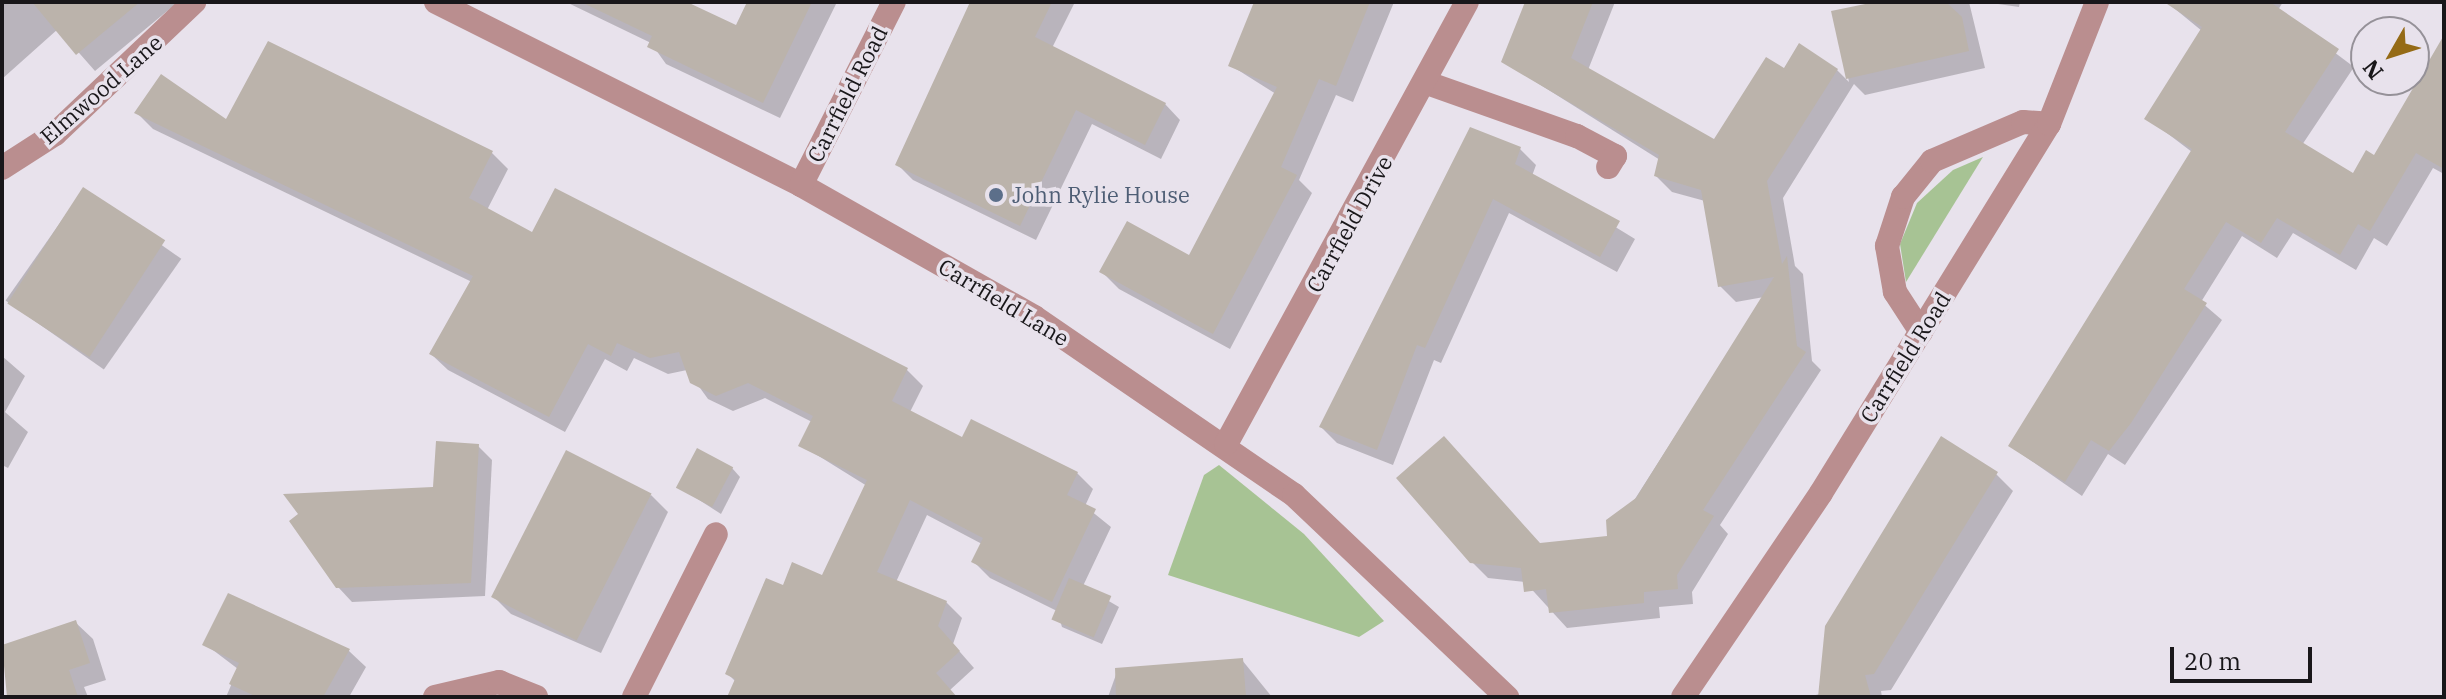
<!DOCTYPE html>
<html>
<head>
<meta charset="utf-8">
<style>
  body { margin:0 }
  #map { position:relative; width:2446px; height:699px; overflow:hidden; background:#e8e2ec; font-family:"IBM Plex Serif",serif }
  div>[style] { position:absolute }
  .green>* { inset:0; background:#a7c394 }
  .shadow>* { inset:0; background:#0003; transform-origin:0 0 }
  .building>* { inset:0; background:#bbb3ab; transform-origin:0 0 }
  .minor>* { height:24px; margin:-12px; padding:0 12px; transform-origin:12px; border-radius:12px; background:#ba8e8f }
  .dots>* { width:22px; height:22px; translate:-50% -50%; box-sizing:border-box; border:4px solid #e8e2ec; border-radius:50% }
  span { translate:-50% -50%; white-space:nowrap; text-align:center; line-height:1.15; -webkit-text-stroke:7px #e8e2ec; paint-order:stroke }
  .street-label { font-size:22px; color:#19171a }
  .service-label { font-size:22px; color:#4e5e75 }
  .left { translate:0 -50%; text-align:left }
  .frame { position:absolute; inset:0; border:4px solid #19171a; pointer-events:none }
  .north { position:absolute; left:2350px; top:16px; width:80px; height:80px; box-sizing:border-box; background:#e8e2ec; border:2px solid #959198; border-radius:50%; rotate:231deg; font-size:22px; font-weight:700; line-height:32px; text-align:center; color:#19171a }
  .north::after { content:''; display:block; margin:auto; width:28px; height:36px; background:#956b16; clip-path:polygon(50% 0,100% 100%,50% 72%,0 100%) }
  .scale { position:absolute; left:2170px; top:647px; width:142px; height:36px; box-sizing:border-box; border:4px solid #19171a; border-top:0; padding-left:10px; font-size:24px; line-height:28px; white-space:nowrap; color:#19171a; -webkit-text-stroke:6px #e8e2ec; paint-order:stroke }
</style>
</head>
<body>
<div id="map">
  <div class="green">
    <i style="clip-path:polygon(1983px 157px,1906px 282px,1900px 244px,1917px 203px,1953px 170px)"></i>
    <i style="clip-path:polygon(1219px 465px,1304px 534px,1384px 621px,1359px 637px,1168px 575px,1204px 475px)"></i>
  </div>
  <div class="shadow">
    <i style="clip-path:polygon(2px 2px,178px 2px,95px 71px,58px 29px,2px 79px)"></i>
    <i style="clip-path:polygon(566px 2px,683px 2px,737px 28px,750px 2px,837px 2px,780px 118px,666px 64px,651px 43px)"></i>
    <i style="clip-path:polygon(973px 2px,1075px 2px,1052px 48px,1165px 104px,1180px 120px,1161px 159px,1092px 124px,1036px 240px,913px 180px,898px 165px)"></i>
    <i style="clip-path:polygon(1260px 2px,1394px 2px,1353px 102px,1336px 95px,1299px 180px,1312px 193px,1230px 349px,1119px 289px,1102px 272px,1190px 258px,1276px 94px,1230px 65px)"></i>
    <i style="clip-path:polygon(1527px 2px,1615px 2px,1588px 70px,1714px 141px,1784px 71px,1837px 70px,1849px 82px,1834px 13px,1884px 2px,1969px 2px,1985px 68px,1865px 95px,1854px 84px,1783px 198px,1795px 266px,1803px 274px,1812px 361px,1821px 370px,1720px 525px,1728px 534px,1692px 592px,1693px 604px,1659px 607px,1660px 618px,1567px 628px,1525px 582px,1488px 578px,1472px 562px,1610px 538px,1764px 297px,1736px 302px,1720px 286px,1705px 201px,1672px 192px,1656px 176px,1660px 160px,1504px 62px)"></i>
    <i style="clip-path:polygon(1984px 2px,2020px 2px,2019px 7px)"></i>
    <i style="clip-path:polygon(2283px 2px,2278px 10px,2354px 67px,2302px 145px,2353px 176px,2375px 158px,2444px 39px,2444px 174px,2433px 168px,2387px 246px,2374px 238px,2356px 270px,2293px 233px,2277px 258px,2242px 236px,2201px 302px,2222px 320px,2125px 465px,2108px 454px,2082px 496px,2010px 446px,2192px 152px,2147px 118px,2202px 31px,2169px 4px)"></i>
    <i style="clip-path:polygon(137px 113px,492px 153px,508px 169px,487px 210px,533px 235px,907px 370px,923px 386px,910px 412px,962px 440px,1077px 473px,1093px 489px,1085px 506px,1111px 527px,1083px 586px,1119px 607px,1102px 644px,1062px 627px,1057px 611px,990px 578px,974px 562px,982px 544px,927px 515px,896px 582px,946px 602px,962px 618px,953px 644px,974px 668px,950px 690px,956px 697px,729px 697px,736px 682px,728px 674px,784px 588px,823px 578px,867px 486px,801px 445px,812px 422px,765px 398px,733px 411px,708px 399px,687px 370px,668px 374px,634px 358px,627px 371px,605px 359px,565px 432px,448px 370px,431px 354px,472px 282px,153px 129px)"></i>
    <i style="clip-path:polygon(1520px 149px,1536px 165px,1532px 176px,1635px 239px,1617px 272px,1509px 213px,1441px 363px,1434px 360px,1393px 465px,1337px 443px,1321px 427px)"></i>
    <i style="left:83px;top:190px;width:120px;height:135px;rotate:35deg"></i>
    <i style="clip-path:polygon(2px 356px,25px 376px,5px 412px,28px 432px,8px 468px,2px 465px)"></i>
    <i style="clip-path:polygon(478px 446px,492px 460px,485px 596px,352px 602px,338px 587px)"></i>
    <i style="clip-path:polygon(732px 468px,740px 477px,721px 514px,679px 487px)"></i>
    <i style="clip-path:polygon(1996px 474px,2013px 491px,1891px 690px,1881px 691px,1882px 697px,1807px 697px,1820px 694px)"></i>
    <i style="clip-path:polygon(651px 495px,668px 512px,601px 653px,511px 614px,494px 597px)"></i>
    <i style="clip-path:polygon(229px 596px,349px 651px,366px 667px,349px 697px,226px 697px,238px 669px,205px 644px)"></i>
    <i style="clip-path:polygon(75px 622px,93px 639px,106px 680px,84px 687px,88px 697px,13px 697px,2px 647px)"></i>
    <i style="clip-path:polygon(1242px 660px,1272px 697px,1108px 697px,1118px 669px)"></i>
  </div>
  <div class="building">
    <i style="clip-path:polygon(32px 2px,140px 2px,76px 55px)"></i>
    <i style="clip-path:polygon(581px 2px,687px 2px,736px 25px,747px 2px,812px 2px,763px 103px,647px 47px,652px 36px)"></i>
    <i style="clip-path:polygon(970px 2px,1052px 2px,1035px 37px,1166px 103px,1145px 145px,1076px 110px,1020px 226px,895px 165px)"></i>
    <i style="clip-path:polygon(1254px 2px,1370px 2px,1336px 86px,1319px 79px,1281px 167px,1297px 175px,1213px 334px,1099px 272px,1127px 221px,1189px 255px,1277px 87px,1228px 66px)"></i>
    <i style="clip-path:polygon(1525px 2px,1593px 2px,1571px 58px,1714px 139px,1766px 57px,1784px 68px,1799px 43px,1838px 69px,1767px 181px,1782px 264px,1787px 256px,1797px 346px,1806px 352px,1703px 510px,1714px 516px,1677px 575px,1678px 589px,1644px 592px,1644px 603px,1549px 613px,1546px 589px,1524px 592px,1521px 568px,1470px 563px,1396px 478px,1444px 436px,1540px 543px,1607px 536px,1606px 520px,1636px 498px,1774px 277px,1718px 287px,1701px 190px,1654px 176px,1659px 155px,1501px 62px)"></i>
    <i style="clip-path:polygon(1875px 2px,1946px 2px,1962px 17px,1969px 51px,1846px 79px,1831px 11px)"></i>
    <i style="clip-path:polygon(2164px 2px,2270px 2px,2339px 49px,2285px 132px,2353px 173px,2366px 150px,2374px 155px,2444px 35px,2444px 169px,2416px 153px,2370px 231px,2358px 224px,2340px 255px,2277px 218px,2261px 243px,2226px 222px,2184px 289px,2207px 303px,2131px 423px,2109px 451px,2091px 440px,2065px 482px,2008px 446px,2192px 149px,2144px 119px,2202px 27px)"></i>
    <i style="clip-path:polygon(268px 41px,493px 151px,469px 198px,532px 232px,555px 188px,908px 368px,892px 401px,962px 437px,971px 419px,1078px 472px,1067px 495px,1096px 509px,1052px 602px,971px 562px,983px 538px,910px 500px,877px 572px,947px 601px,938px 626px,960px 651px,936px 673px,957px 697px,727px 697px,735px 679px,725px 674px,766px 578px,783px 585px,792px 562px,822px 575px,867px 480px,798px 446px,813px 416px,748px 383px,716px 396px,690px 383px,679px 352px,650px 358px,617px 343px,611px 356px,588px 344px,549px 417px,429px 354px,473px 276px,134px 113px,161px 74px,226px 119px)"></i>
    <i style="clip-path:polygon(1470px 127px,1521px 147px,1515px 164px,1620px 221px,1600px 257px,1493px 199px,1425px 348px,1417px 345px,1377px 450px,1319px 427px)"></i>
    <i style="left:83px;top:187px;width:98px;height:139px;rotate:33deg"></i>
    <i style="clip-path:polygon(1941px 436px,1998px 472px,1874px 674px,1865px 675px,1871px 697px,1818px 697px,1825px 626px)"></i>
    <i style="clip-path:polygon(436px 441px,479px 444px,471px 583px,336px 588px,289px 521px,298px 514px,283px 494px,433px 487px)"></i>
    <i style="left:697px;top:448px;width:41px;height:45px;rotate:28deg"></i>
    <i style="left:566px;top:450px;width:96px;height:165px;rotate:27deg"></i>
    <i style="left:1069px;top:578px;width:46px;height:45px;rotate:23deg"></i>
    <i style="clip-path:polygon(228px 593px,350px 649px,323px 697px,257px 697px,229px 684px,239px 663px,202px 645px)"></i>
    <i style="clip-path:polygon(76px 620px,90px 663px,69px 670px,78px 697px,7px 697px,2px 645px)"></i>
    <i style="clip-path:polygon(1243px 658px,1246px 697px,1116px 697px,1115px 668px)"></i>
  </div>
  <div class="minor">
    <i style="left:436px;top:2px;width:408px;rotate:26.6deg"></i>
    <i style="left:801px;top:185px;width:268px;rotate:29.5deg"></i>
    <i style="left:1034px;top:317px;width:315px;rotate:34.4deg"></i>
    <i style="left:1294px;top:495px;width:294px;rotate:43.5deg"></i>
    <i style="left:1427px;top:83px;width:159px;rotate:19.5deg"></i>
    <i style="left:1577px;top:136px;width:43px;rotate:27.8deg"></i>
    <i style="left:1615px;top:156px;width:13px;rotate:122deg"></i>
    <i style="left:2px;top:168px;width:63px;rotate:-32.7deg"></i>
    <i style="left:55px;top:134px;width:192px;rotate:-43.5deg"></i>
    <i style="left:801px;top:185px;width:205px;rotate:-63.1deg"></i>
    <i style="left:1921px;top:332px;width:48px;rotate:-123deg"></i>
    <i style="left:1895px;top:292px;width:47px;rotate:-99.9deg"></i>
    <i style="left:1887px;top:246px;width:52px;rotate:-71.9deg"></i>
    <i style="left:1903px;top:197px;width:46px;rotate:-51.1deg"></i>
    <i style="left:1932px;top:161px;width:99px;rotate:-23.2deg"></i>
    <i style="left:2023px;top:122px;width:26px;rotate:4deg"></i>
    <i style="left:1226px;top:444px;width:503px;rotate:-61.4deg"></i>
    <i style="left:435px;top:697px;width:66px;rotate:-13.2deg"></i>
    <i style="left:499px;top:682px;width:40px;rotate:22deg"></i>
    <i style="left:634px;top:697px;width:182px;rotate:-63.3deg"></i>
    <i style="left:1683px;top:697px;width:246px;rotate:-55.9deg"></i>
    <i style="left:1821px;top:493px;width:434px;rotate:-58.3deg"></i>
    <i style="left:2049px;top:124px;width:131px;rotate:-68.5deg"></i>
  </div>
  <div class="dots">
    <i style="left:996px;top:195px;background:#5c6f8a"></i>
  </div>
  <div class="street-label">
    <span style="left:101px;top:89px;rotate:-41deg">Elmwood Lane</span>
    <span style="left:847px;top:94px;rotate:-63deg">Carrfield Road</span>
    <span style="left:1349px;top:224px;rotate:-61deg">Carrfield Drive</span>
    <span style="left:1004px;top:302px;rotate:31deg">Carrfield Lane</span>
    <span style="left:1905px;top:357px;rotate:-58deg">Carrfield Road</span>
  </div>
  <div class="service-label">
    <span class="left" style="left:1012px;top:195px">John Rylie House</span>
  </div>
  <div class="frame"></div>
  <div class="north">N</div>
  <div class="scale">20 m</div>
</div>
</body>
</html>
